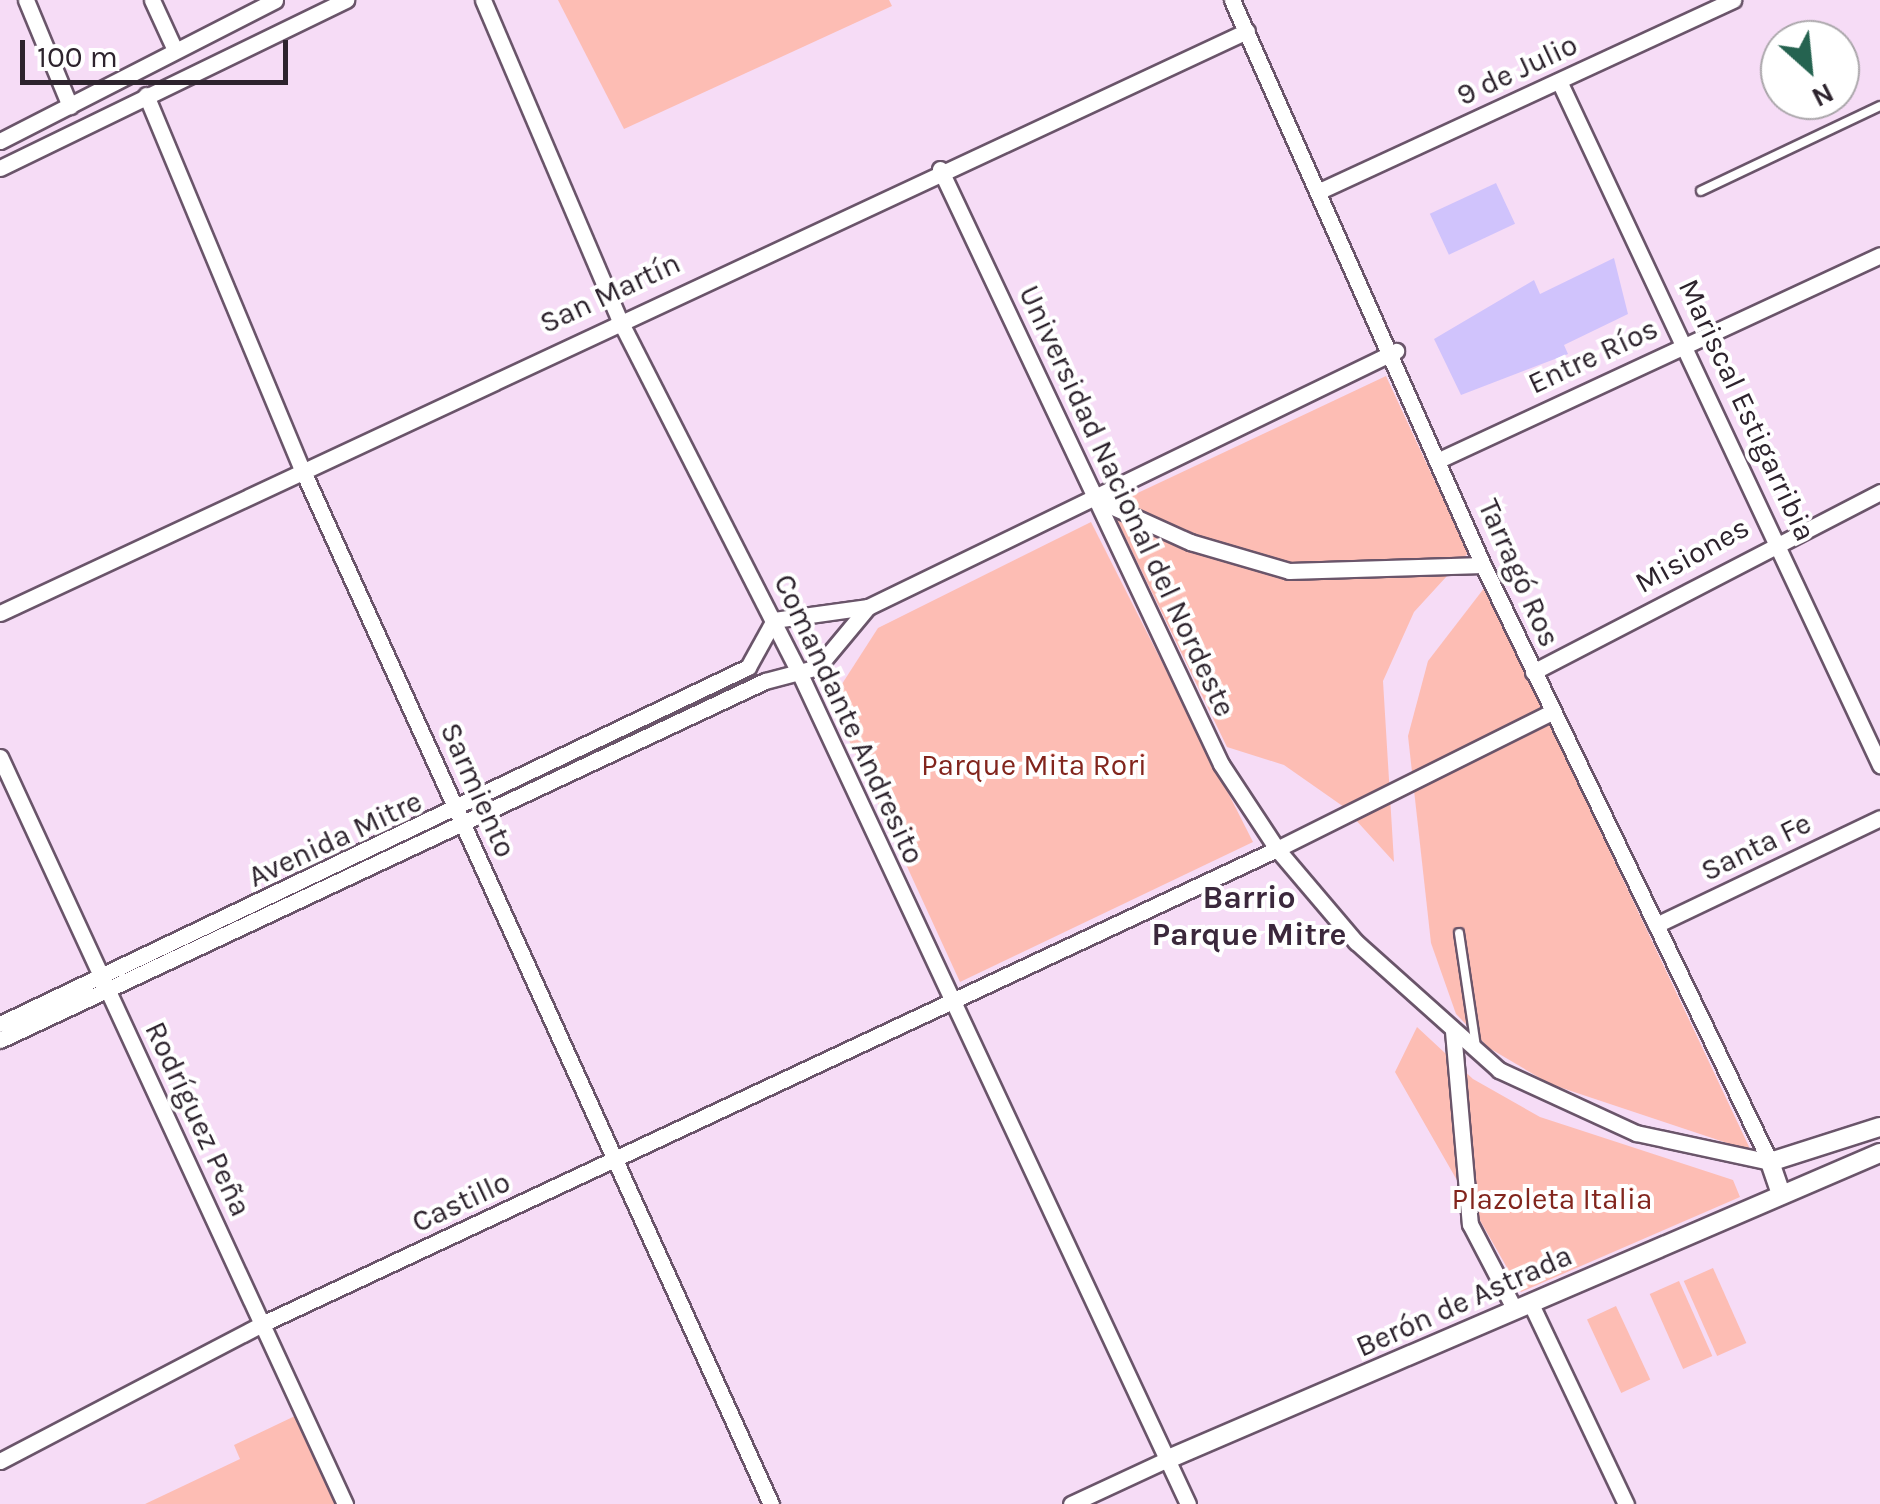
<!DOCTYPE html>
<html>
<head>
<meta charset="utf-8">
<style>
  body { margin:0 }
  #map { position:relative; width:1880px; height:1504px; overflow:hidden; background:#f6dcf6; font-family:Karla,sans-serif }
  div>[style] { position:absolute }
  .green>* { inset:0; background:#fdbdb4; transform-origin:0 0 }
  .building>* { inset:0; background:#d0c3fc; transform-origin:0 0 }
  .roads { filter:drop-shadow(2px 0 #6a556a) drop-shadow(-2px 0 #6a556a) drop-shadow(0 2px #6a556a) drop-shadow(0 -2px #6a556a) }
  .service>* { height:8px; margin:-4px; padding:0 4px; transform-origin:4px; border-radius:4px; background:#fff }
  .minor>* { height:15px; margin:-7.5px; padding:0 7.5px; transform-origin:7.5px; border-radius:7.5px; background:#fff }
  .tertiary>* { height:18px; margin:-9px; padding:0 9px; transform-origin:9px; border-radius:9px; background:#fff }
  span { translate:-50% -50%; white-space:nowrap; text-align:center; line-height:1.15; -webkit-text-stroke:8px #fff; paint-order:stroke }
  .street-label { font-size:30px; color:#2d232d }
  .park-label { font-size:30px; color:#82251d }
  .neighbourhood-label { font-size:32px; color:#3b283c; font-weight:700 }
  .north { position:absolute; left:1760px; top:20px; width:100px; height:100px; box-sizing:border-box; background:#fff; border:2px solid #aba7ab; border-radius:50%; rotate:153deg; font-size:28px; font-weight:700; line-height:40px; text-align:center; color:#2d232d }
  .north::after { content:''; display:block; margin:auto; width:35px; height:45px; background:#256350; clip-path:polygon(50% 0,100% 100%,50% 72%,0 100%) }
  .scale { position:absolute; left:20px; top:40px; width:268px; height:45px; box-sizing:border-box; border:5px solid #2d232d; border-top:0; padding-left:12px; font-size:30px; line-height:35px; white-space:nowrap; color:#2d232d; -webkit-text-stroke:8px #fff; paint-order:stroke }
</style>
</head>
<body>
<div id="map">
  <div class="green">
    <i style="clip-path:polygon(558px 0,889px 0,892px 6px,624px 129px)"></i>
    <i style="clip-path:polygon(1386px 376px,1468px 553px,1414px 612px,1383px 681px,1394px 862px,1344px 807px,1284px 765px,1227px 747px,1110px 506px)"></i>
    <i style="clip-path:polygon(1091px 522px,1253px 842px,960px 982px,831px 701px,878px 628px)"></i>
    <i style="clip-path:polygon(1485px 587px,1751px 1151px,1550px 1084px,1489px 1048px,1456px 1014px,1431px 943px,1408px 736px,1428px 661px)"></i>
    <i style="clip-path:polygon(1417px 1027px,1473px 1079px,1540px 1117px,1733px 1180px,1740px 1197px,1521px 1292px,1395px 1072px)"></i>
    <i style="left:1713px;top:1268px;width:82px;height:32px;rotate:66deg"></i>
    <i style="left:1679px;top:1281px;width:82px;height:32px;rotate:66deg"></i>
    <i style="left:1616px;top:1306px;width:81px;height:32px;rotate:65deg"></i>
    <i style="clip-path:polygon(297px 1415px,339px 1504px,145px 1504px,240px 1459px,234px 1445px)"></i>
  </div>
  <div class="building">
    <i style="left:1496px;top:183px;width:45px;height:73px;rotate:65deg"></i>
    <i style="clip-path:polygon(1614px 258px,1628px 314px,1564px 345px,1568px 354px,1461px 395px,1434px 339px,1534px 280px,1540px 294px)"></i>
  </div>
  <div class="roads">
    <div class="service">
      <i style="left:1701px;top:191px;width:198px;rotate:-25.4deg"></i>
      <i style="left:1459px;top:933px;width:115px;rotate:81.5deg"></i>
    </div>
    <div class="minor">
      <i style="left:26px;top:0;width:115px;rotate:67.5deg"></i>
      <i style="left:152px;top:0;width:55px;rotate:65.3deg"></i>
      <i style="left:483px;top:0;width:347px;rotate:66.9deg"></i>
      <i style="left:619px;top:319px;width:396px;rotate:63deg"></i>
      <i style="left:799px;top:672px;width:918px;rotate:64.94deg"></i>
      <i style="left:1232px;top:0;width:618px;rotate:66.05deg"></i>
      <i style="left:1483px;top:565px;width:662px;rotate:64.32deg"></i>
      <i style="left:1559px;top:81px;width:756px;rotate:64.86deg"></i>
      <i style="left:146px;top:95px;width:403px;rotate:67.4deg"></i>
      <i style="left:301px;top:467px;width:1139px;rotate:65.62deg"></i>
      <i style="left:0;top:141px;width:309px;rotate:-27.1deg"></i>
      <i style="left:0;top:168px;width:385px;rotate:-25.9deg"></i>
      <i style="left:940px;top:169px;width:658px;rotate:64.72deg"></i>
      <i style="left:1221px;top:764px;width:102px;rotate:56.6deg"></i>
      <i style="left:1277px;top:849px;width:307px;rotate:-26.5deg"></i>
      <i style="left:1324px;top:189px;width:451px;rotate:-24.8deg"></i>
      <i style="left:1439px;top:460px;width:486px;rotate:-24.9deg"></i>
      <i style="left:1093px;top:498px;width:107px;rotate:24.4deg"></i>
      <i style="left:1190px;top:542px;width:103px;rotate:16.3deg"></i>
      <i style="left:1289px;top:571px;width:194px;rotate:-1.8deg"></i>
      <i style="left:0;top:613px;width:1376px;rotate:-25.02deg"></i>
      <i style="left:774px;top:620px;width:95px;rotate:-7.9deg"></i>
      <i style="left:868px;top:607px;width:587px;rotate:-25.87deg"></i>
      <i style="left:1533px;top:672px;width:391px;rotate:-27.4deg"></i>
      <i style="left:0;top:757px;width:823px;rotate:65.21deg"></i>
      <i style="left:1656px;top:925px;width:248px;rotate:-25.5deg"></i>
      <i style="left:0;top:1024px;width:829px;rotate:-25.51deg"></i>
      <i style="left:748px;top:667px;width:54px;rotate:-61deg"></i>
      <i style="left:1453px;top:1031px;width:194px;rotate:85deg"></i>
      <i style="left:1470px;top:1224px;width:97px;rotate:62.4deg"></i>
      <i style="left:0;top:1040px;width:845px;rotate:-25.14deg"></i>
      <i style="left:765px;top:681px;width:55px;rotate:-14.8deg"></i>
      <i style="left:818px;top:667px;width:78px;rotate:-50.2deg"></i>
      <i style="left:1530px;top:1302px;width:224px;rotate:64.6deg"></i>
      <i style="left:0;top:1461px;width:296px;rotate:-27.6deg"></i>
      <i style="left:262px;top:1324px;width:1121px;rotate:-25.08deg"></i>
      <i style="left:1277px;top:849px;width:122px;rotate:49.7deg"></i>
      <i style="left:1356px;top:942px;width:192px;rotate:41.8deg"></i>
      <i style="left:1499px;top:1070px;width:151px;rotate:24.7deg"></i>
      <i style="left:1636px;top:1133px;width:137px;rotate:12.2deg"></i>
      <i style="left:1071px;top:1504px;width:105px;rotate:-24.9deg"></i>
    </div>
    <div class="tertiary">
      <i style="left:1781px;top:1194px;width:34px;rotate:-109deg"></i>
      <i style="left:1770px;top:1162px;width:115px;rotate:-17.7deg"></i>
      <i style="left:1166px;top:1460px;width:777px;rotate:-23.27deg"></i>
    </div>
  </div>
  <div class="street-label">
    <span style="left:1517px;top:70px;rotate:-25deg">9 de Julio</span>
    <span style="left:610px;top:293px;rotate:-25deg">San Martín</span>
    <span style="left:1593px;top:356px;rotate:-25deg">Entre Ríos</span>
    <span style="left:1747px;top:410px;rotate:65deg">Mariscal Estigarribia</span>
    <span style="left:1127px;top:501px;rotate:65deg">Universidad Nacional del Nordeste</span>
    <span style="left:1692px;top:555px;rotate:-29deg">Misiones</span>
    <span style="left:1519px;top:573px;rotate:66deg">Tarragó Ros</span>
    <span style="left:849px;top:719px;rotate:65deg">Comandante Andresito</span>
    <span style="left:478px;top:790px;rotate:66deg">Sarmiento</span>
    <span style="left:335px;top:839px;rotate:-25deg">Avenida Mitre</span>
    <span style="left:1756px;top:847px;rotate:-26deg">Santa Fe</span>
    <span style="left:198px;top:1119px;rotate:65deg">Rodríguez Peña</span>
    <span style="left:461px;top:1202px;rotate:-25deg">Castillo</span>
    <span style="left:1464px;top:1301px;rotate:-24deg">Berón de Astrada</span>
  </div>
  <div class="park-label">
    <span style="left:1034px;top:765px">Parque Mita Rori</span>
    <span style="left:1552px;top:1199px">Plazoleta Italia</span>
  </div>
  <div class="neighbourhood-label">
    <span style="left:1249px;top:917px">Barrio<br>Parque Mitre</span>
  </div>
  <div class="north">N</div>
  <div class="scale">100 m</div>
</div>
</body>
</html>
